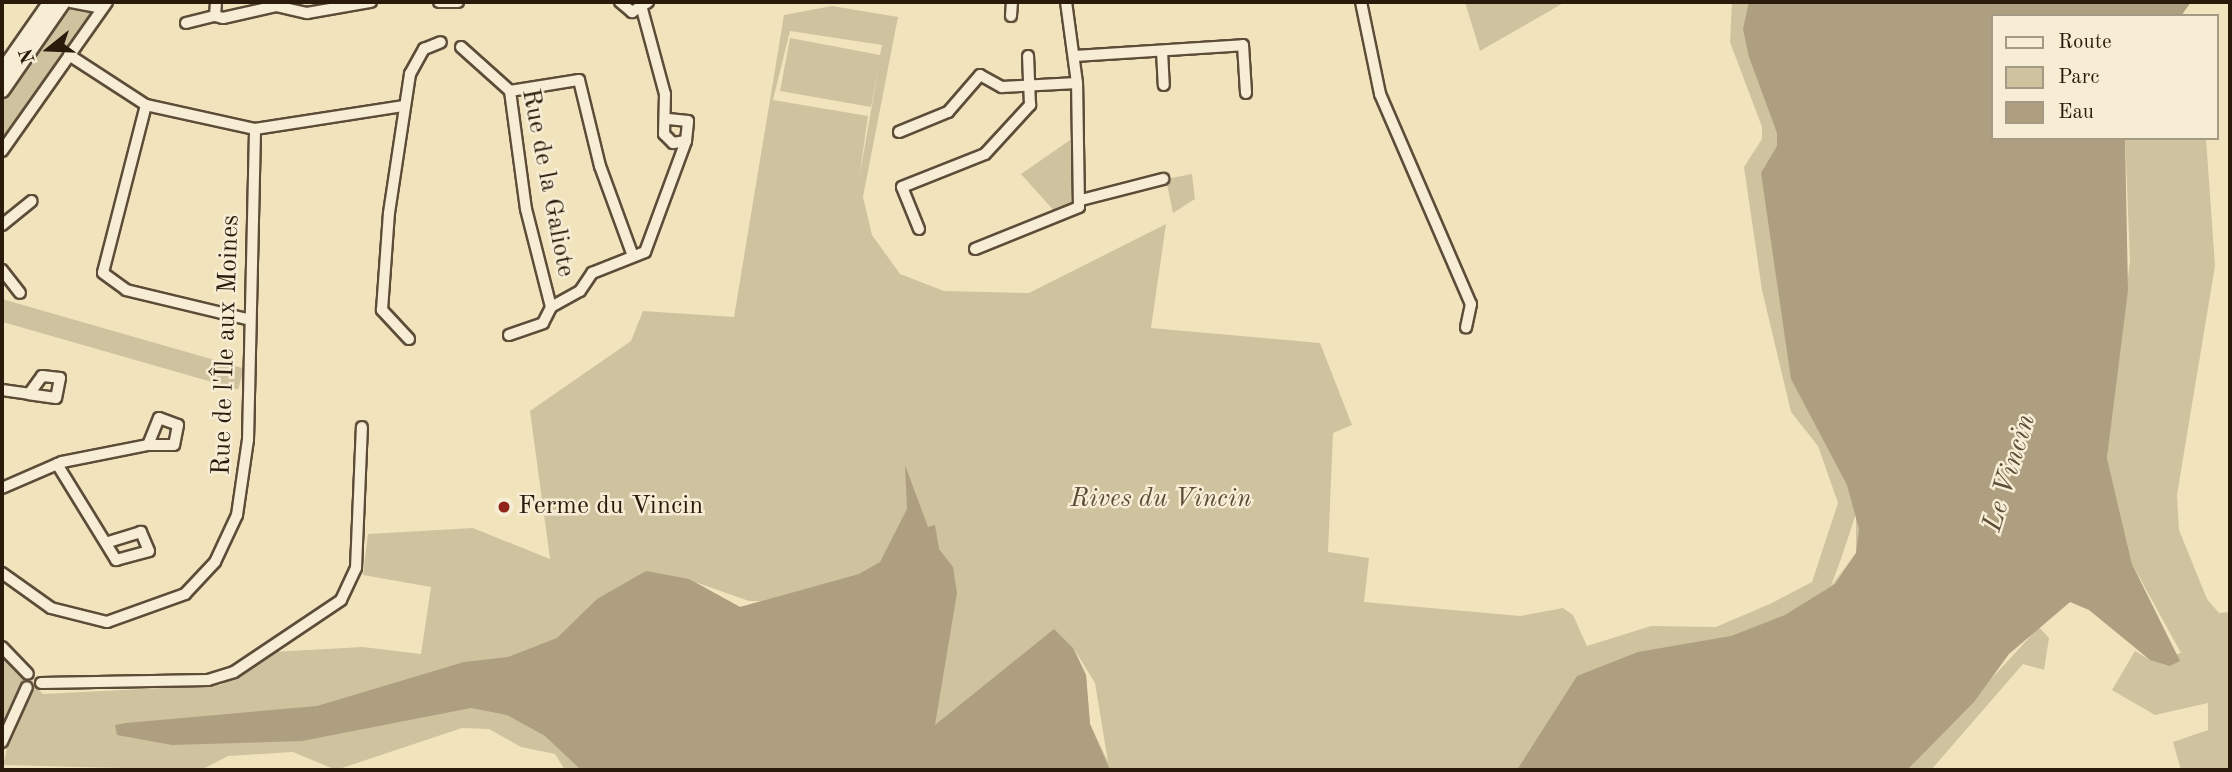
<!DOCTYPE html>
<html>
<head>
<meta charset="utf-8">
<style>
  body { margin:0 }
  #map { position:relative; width:2232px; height:772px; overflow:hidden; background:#f1e4bd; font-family:"Old Standard TT",serif }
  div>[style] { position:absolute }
  .green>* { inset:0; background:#cfc29f; transform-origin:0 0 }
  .water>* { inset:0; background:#ad9f80 }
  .roads { filter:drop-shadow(2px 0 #5c4c38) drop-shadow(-2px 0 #5c4c38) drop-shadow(0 2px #5c4c38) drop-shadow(0 -2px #5c4c38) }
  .minor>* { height:10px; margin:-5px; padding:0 5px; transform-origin:5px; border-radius:5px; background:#f6edd4 }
  .secondary>* { height:14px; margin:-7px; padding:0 7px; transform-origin:7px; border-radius:7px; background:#f6edd4 }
  .dots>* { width:19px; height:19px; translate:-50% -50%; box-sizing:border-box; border:4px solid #f6edd4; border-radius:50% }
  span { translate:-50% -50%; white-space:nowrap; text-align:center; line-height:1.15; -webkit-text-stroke:5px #f6edd4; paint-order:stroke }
  .street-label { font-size:26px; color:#2a1a0b }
  .park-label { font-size:26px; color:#5c4c37; font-style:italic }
  .poi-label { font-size:26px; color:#2a1a0b }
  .left { translate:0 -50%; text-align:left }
  .water-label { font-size:28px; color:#5e4f3a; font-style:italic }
  .frame { position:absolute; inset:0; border:4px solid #2a1a0b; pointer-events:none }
  .legend { position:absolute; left:1991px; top:14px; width:228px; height:126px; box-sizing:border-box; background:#f6edd4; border:2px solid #a49984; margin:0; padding:9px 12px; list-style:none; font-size:21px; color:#2a1a0b }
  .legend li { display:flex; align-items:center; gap:14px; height:35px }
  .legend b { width:35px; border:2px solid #a49984 }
  .north { position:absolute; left:14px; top:14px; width:70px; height:70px; -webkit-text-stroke:5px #f6edd4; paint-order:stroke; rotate:252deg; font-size:19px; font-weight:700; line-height:28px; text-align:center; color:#2a1a0b }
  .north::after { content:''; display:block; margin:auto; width:24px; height:32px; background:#2a1a0b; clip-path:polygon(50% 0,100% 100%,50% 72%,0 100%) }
</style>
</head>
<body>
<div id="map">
  <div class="green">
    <i style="clip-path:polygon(1465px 2px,1565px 2px,1480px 51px)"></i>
    <i style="clip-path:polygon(evenodd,1732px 2px,1925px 2px,1990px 426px,1654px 770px,913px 770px,480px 701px,865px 770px,565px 770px,555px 754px,521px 747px,489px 729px,462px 728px,336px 770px,293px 752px,228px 756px,201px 770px,3px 765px,13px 725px,2px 720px,2px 653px,43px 694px,221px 685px,271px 652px,363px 647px,421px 654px,431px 587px,363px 575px,368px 534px,473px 528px,550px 559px,530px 411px,631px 341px,643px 311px,734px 317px,784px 15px,832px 6px,898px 17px,863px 197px,872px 235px,900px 274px,944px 291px,1029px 293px,1166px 224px,1151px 328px,1320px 343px,1352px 425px,1333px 433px,1328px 552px,1369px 558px,1364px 602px,1520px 616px,1563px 608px,1573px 615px,1587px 646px,1651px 626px,1716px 627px,1772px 603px,1812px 582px,1838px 503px,1818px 446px,1791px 412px,1762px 290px,1744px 167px,1762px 139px,1762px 127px,1730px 42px,1732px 2px,790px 31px,882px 45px,880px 55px,790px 38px,780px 91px,871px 107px,879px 65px,859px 179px,868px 116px,773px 100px,790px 31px,1732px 2px,1856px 514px,1856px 553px,1831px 586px,1842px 556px,1856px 514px,1732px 2px,695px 582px,749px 601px,776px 601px,740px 607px,695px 582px,1732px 2px,1074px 649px,1095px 683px,1108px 762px,1090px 724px,1086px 675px,1074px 649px)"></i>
    <i style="clip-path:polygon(69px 8px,93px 13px,2px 143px,2px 98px)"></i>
    <i style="clip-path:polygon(1073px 138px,1079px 200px,1056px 213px,1021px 174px)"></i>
    <i style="clip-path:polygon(2125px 138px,2206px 138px,2215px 266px,2177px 495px,2179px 530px,2207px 599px,2219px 613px,2230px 612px,2230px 770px,2181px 770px,2173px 742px,2208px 730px,2208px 703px,2155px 715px,2112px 690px,2135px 651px,2150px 660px,2181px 653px,2132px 564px,2107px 458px,2130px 260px)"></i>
    <i style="clip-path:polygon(1192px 174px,1195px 199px,1173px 213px,1166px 179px)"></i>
    <i style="left:2px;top:299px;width:252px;height:22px;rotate:16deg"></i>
    <i style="clip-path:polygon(2039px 627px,2049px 638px,2044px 670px,2023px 664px,1931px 770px,1907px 770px)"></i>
  </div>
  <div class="water">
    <i style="clip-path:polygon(1749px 2px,2191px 2px,2181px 16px,1992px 16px,1992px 138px,2125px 138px,2128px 290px,2107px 458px,2132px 564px,2180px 661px,2170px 666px,2150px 660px,2089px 610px,2070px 602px,2009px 654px,1974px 702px,1907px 770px,1517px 770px,1577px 676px,1638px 652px,1731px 636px,1785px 615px,1835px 584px,1856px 553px,1859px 529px,1847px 485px,1791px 379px,1761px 173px,1777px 146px,1777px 133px,1749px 57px,1743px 29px)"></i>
    <i style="clip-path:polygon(905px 465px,928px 527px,935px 525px,939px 549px,953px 567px,957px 593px,935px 725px,1054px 629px,1073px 648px,1086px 675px,1090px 724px,1110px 770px,581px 770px,545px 736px,507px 715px,471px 708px,302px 741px,172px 745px,117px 735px,115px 725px,126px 723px,317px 706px,464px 662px,508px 657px,557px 638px,597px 599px,646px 571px,689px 579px,740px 607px,859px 574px,880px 562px,907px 509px)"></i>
  </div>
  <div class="roads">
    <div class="minor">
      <i style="left:71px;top:2px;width:32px;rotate:11deg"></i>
      <i style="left:216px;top:2px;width:14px;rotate:94deg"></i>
      <i style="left:215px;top:16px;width:8px;rotate:14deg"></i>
      <i style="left:223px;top:18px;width:54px;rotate:-12.8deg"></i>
      <i style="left:276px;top:6px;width:32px;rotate:13deg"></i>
      <i style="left:307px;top:13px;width:65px;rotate:-9.8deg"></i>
      <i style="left:439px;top:2px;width:19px"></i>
      <i style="left:620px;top:2px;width:16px;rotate:40deg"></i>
      <i style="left:632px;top:12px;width:19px;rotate:-32deg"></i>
      <i style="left:1361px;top:2px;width:94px;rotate:78.3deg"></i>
      <i style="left:1380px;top:94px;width:229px;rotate:66.6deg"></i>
      <i style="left:1471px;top:304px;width:24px;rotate:102deg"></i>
      <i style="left:642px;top:9px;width:88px;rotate:74.9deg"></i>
      <i style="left:665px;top:94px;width:40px;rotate:91.4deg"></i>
      <i style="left:664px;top:134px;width:13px;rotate:45deg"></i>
      <i style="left:673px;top:143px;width:13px;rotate:-9deg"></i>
      <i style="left:686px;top:141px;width:20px;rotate:-84deg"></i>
      <i style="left:688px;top:121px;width:20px;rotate:-174deg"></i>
      <i style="left:1011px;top:16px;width:14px;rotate:-86deg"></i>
      <i style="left:186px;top:23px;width:30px;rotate:-14deg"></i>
      <i style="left:461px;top:47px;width:66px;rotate:41.9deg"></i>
      <i style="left:510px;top:91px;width:119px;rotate:82.3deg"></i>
      <i style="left:526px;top:209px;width:101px;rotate:75.7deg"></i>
      <i style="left:1162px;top:51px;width:34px;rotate:87deg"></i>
      <i style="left:69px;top:55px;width:92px;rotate:33deg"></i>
      <i style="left:146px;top:105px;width:112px;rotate:12.4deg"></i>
      <i style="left:255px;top:129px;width:151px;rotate:-8.8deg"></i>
      <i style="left:1075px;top:56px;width:168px;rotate:-3.7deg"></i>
      <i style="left:1243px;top:45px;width:48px;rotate:86.4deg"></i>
      <i style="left:510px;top:91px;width:70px;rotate:-9.1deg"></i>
      <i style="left:579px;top:80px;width:89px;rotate:76.3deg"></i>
      <i style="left:600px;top:166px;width:96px;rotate:69.9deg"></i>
      <i style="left:146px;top:105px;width:173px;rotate:104.4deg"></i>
      <i style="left:103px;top:273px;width:29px;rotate:36deg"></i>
      <i style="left:126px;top:290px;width:124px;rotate:13.5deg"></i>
      <i style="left:899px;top:132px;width:53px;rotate:-22.2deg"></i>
      <i style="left:948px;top:112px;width:49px;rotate:-49.1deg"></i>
      <i style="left:980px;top:75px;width:25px;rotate:29deg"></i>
      <i style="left:1002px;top:87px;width:75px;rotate:-3.1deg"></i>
      <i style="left:2px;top:151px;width:182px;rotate:-54.8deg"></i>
      <i style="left:1081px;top:200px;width:85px;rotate:-14.4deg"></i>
      <i style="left:2px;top:225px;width:38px;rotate:-39deg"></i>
      <i style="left:919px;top:229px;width:45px;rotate:-112deg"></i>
      <i style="left:902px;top:187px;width:89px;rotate:-21.7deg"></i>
      <i style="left:985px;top:154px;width:67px;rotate:-47.4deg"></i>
      <i style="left:1030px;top:105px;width:49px;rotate:-92.3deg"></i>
      <i style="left:975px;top:249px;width:112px;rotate:-22deg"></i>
      <i style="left:1079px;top:207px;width:124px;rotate:-90.9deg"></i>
      <i style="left:1077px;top:83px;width:82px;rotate:-97.7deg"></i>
      <i style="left:2px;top:270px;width:29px;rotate:52deg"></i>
      <i style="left:509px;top:335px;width:36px;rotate:-19deg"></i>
      <i style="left:543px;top:323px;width:18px;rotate:-63deg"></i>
      <i style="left:551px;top:307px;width:33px;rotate:-29deg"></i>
      <i style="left:580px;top:291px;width:22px;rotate:-56deg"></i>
      <i style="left:592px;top:273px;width:57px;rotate:-21.6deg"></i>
      <i style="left:645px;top:252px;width:118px;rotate:-69.7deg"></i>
      <i style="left:409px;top:339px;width:40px;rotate:-133deg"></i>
      <i style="left:382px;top:310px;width:97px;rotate:-85.9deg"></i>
      <i style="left:389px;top:213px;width:141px;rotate:-81.4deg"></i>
      <i style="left:410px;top:74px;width:29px;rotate:-61deg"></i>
      <i style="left:424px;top:49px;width:18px;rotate:-22deg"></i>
      <i style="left:42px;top:376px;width:18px;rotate:6deg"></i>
      <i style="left:60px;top:378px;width:20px;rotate:101deg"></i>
      <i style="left:56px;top:398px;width:27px;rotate:-172deg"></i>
      <i style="left:29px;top:394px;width:22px;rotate:-54deg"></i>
      <i style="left:2px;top:390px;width:27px;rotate:8deg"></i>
      <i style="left:159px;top:418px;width:20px;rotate:20deg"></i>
      <i style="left:178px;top:425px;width:20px;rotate:101deg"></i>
      <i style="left:174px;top:445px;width:26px;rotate:180deg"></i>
      <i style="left:148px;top:445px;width:29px;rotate:-68deg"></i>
      <i style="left:57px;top:464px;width:113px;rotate:58.4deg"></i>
      <i style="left:116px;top:560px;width:34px;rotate:-15deg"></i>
      <i style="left:149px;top:551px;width:21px;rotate:-113deg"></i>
      <i style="left:141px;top:532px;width:34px;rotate:163deg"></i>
      <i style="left:2px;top:488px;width:65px;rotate:-23.4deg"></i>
      <i style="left:62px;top:462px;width:88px;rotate:-11.2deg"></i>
      <i style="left:2px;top:573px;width:60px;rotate:35.5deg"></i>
      <i style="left:51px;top:608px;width:58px;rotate:14deg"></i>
      <i style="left:107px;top:622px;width:83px;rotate:-19.7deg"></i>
      <i style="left:185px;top:594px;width:44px;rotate:-46.8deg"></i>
      <i style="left:215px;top:562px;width:52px;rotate:-64.9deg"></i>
      <i style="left:237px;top:515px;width:76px;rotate:-81.7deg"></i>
      <i style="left:248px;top:440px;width:311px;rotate:-88.7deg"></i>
      <i style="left:2px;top:647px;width:37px;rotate:46deg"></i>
      <i style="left:41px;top:683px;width:167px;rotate:-1deg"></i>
      <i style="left:208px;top:680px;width:27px;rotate:-17deg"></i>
      <i style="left:234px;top:672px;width:129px;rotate:-33.9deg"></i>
      <i style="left:341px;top:600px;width:35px;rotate:-65deg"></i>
      <i style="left:356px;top:568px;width:141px;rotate:-87.6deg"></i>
      <i style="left:2px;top:742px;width:60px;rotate:-65.6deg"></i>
    </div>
    <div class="secondary">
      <i style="left:2px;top:72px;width:85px;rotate:-55deg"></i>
      <i style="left:2px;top:90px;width:107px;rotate:-55.3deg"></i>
    </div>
  </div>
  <div class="dots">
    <i style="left:504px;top:507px;background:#8f2418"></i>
  </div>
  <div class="street-label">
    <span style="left:547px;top:183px;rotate:79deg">Rue de la Galiote</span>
    <span style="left:227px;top:345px;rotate:-88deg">Rue de l'Île aux Moines</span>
  </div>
  <div class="park-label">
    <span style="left:1161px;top:500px">Rives du Vincin</span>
  </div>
  <div class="poi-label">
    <span class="left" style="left:518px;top:507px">Ferme du Vincin</span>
  </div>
  <div class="water-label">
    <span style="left:2010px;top:473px;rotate:-73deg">Le Vincin</span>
  </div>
  <div class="frame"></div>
  <ul class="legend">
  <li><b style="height:9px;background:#f6edd4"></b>Route</li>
  <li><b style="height:19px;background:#cfc29f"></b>Parc</li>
  <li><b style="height:19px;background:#ad9f80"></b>Eau</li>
  </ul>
  <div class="north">N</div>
</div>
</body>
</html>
